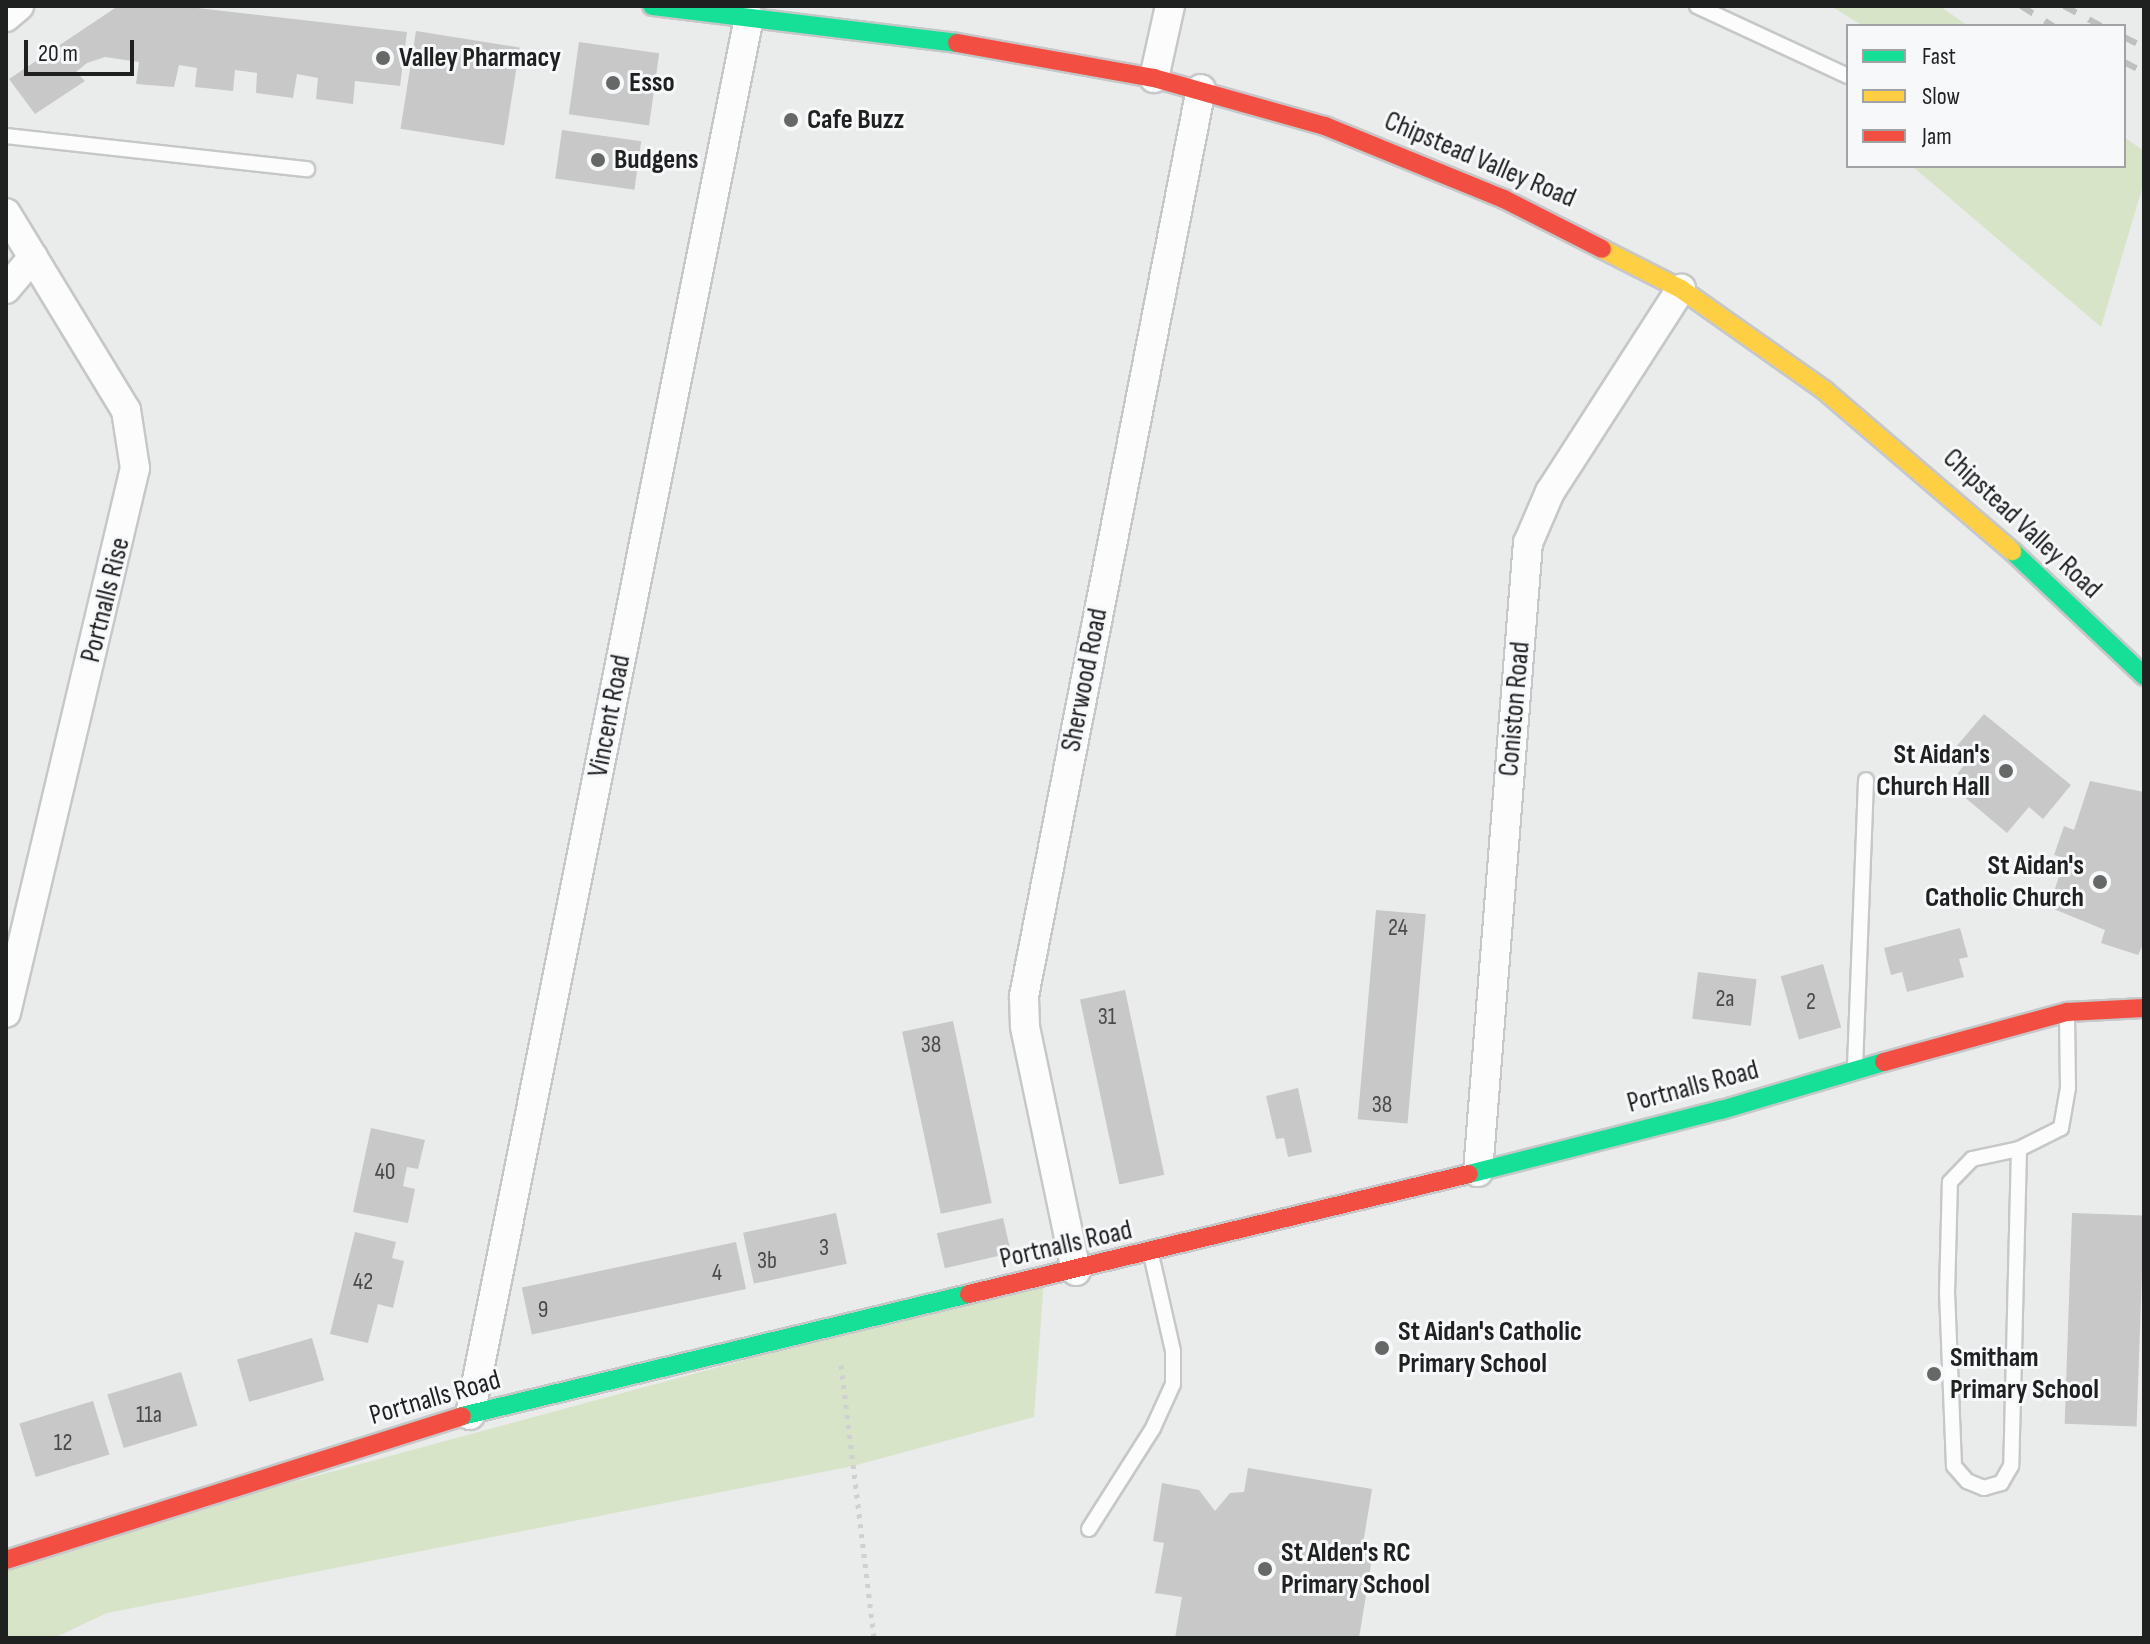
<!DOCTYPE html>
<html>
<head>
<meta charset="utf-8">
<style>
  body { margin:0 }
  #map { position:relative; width:2150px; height:1644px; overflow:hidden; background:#eaebeb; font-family:"Sofia Sans Condensed",sans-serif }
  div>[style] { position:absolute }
  .green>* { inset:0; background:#d8e4c8 }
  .building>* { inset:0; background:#c8c8c8; transform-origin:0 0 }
  .path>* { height:5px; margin-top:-2.5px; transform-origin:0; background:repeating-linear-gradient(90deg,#d0d0d0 0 4px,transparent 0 10px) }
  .roads { filter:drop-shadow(2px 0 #c6c7c8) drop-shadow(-2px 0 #c6c7c8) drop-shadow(0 2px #c6c7c8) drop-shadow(0 -2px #c6c7c8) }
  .lane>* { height:14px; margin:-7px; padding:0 7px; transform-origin:7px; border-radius:7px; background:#fcfcfc }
  .street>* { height:28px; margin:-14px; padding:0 14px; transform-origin:14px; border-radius:14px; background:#fcfcfc }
  .fast>* { height:18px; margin:-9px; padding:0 9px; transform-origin:9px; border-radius:9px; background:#16e098 }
  .slow>* { height:18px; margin:-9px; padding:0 9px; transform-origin:9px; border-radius:9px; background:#ffcf43 }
  .jam>* { height:18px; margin:-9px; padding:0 9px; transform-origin:9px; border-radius:9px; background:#f24e42 }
  .rail>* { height:6px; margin-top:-3px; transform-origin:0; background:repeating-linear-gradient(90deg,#bebfbf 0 14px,transparent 0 28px) }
  .dots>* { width:22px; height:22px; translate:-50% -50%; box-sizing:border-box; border:4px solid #f6f8fa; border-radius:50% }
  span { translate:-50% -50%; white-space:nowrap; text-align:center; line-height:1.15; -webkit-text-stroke:6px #f6f8fa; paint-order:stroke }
  .number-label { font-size:24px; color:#494a4a }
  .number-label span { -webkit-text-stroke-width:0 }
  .poi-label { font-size:28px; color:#1f2020; font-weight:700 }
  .left { translate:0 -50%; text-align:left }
  .right { translate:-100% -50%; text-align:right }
  .street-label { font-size:28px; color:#1f2020 }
  .frame { position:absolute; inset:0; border:8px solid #1f2020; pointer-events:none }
  .legend { position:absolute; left:1846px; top:24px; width:280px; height:144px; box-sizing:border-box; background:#f6f8fa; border:2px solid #a0a2a3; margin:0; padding:10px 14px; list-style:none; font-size:24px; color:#1f2020 }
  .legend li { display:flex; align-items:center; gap:16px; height:40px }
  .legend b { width:40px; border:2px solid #a0a2a3 }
  .scale { position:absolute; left:24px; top:40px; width:110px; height:36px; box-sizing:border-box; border:4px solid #1f2020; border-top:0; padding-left:10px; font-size:24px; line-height:28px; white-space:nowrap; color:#1f2020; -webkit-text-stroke:6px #f6f8fa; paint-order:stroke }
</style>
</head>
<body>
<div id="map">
  <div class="green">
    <i style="clip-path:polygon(1831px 6px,1940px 6px,1968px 26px,1863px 26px)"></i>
    <i style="clip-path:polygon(2124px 137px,2144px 151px,2144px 182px,2101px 327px,1912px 166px,2124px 166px)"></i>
    <i style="clip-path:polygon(1044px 1279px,1034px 1417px,853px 1466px,107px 1613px,54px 1638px,6px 1638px,6px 1560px)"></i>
  </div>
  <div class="building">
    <i style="clip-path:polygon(118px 6px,180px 6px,407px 32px,400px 86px,355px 81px,353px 104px,316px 99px,318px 78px,297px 74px,293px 98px,256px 93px,257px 73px,235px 70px,233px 91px,195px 87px,197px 68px,179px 65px,174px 87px,136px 84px,139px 62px,105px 57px,87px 63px,76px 72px,85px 81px,35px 114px,9px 79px)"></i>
    <i style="left:416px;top:31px;width:105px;height:99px;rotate:9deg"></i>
    <i style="left:579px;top:42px;width:81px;height:73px;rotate:8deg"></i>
    <i style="left:562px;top:130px;width:80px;height:49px;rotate:8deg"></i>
    <i style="clip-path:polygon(1984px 714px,2071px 785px,2043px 819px,2029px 807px,2007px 833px,1949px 784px,1969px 759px,1955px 748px)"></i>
    <i style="clip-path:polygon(2090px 781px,2144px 792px,2144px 943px,2138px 955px,2101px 943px,2105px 930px,2049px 907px,2065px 858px,2054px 855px,2064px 826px,2074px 830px)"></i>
    <i style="left:1376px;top:910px;width:50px;height:210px;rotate:5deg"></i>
    <i style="clip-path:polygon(1960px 928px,1968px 957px,1959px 959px,1964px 977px,1907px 992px,1902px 972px,1891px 975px,1884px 948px)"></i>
    <i style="left:1823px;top:964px;width:66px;height:44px;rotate:74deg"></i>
    <i style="left:1698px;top:972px;width:59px;height:47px;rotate:7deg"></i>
    <i style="left:1125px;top:990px;width:189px;height:46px;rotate:78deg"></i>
    <i style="left:953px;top:1021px;width:186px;height:52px;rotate:78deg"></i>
    <i style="clip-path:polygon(1298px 1088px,1312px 1152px,1288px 1157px,1284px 1138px,1276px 1139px,1266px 1096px)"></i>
    <i style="clip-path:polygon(371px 1128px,425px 1140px,418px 1169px,407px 1167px,403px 1186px,415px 1189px,408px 1223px,353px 1212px)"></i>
    <i style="left:836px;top:1213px;width:52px;height:95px;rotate:78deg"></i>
    <i style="left:2072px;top:1213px;width:72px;height:211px;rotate:2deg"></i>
    <i style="left:1003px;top:1218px;width:36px;height:68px;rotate:77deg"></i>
    <i style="clip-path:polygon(355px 1232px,396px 1242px,392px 1258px,404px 1261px,393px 1308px,378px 1304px,368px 1343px,330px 1334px)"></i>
    <i style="left:736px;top:1242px;width:48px;height:219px;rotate:78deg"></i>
    <i style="left:312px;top:1338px;width:44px;height:78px;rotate:74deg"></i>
    <i style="left:181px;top:1372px;width:56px;height:77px;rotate:73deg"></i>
    <i style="left:93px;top:1401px;width:56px;height:77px;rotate:73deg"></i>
    <i style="clip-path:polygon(1248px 1468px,1372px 1489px,1363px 1544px,1374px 1546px,1359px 1638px,1175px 1638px,1182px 1597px,1155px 1593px,1164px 1543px,1153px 1541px,1162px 1483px,1199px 1490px,1215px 1511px,1230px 1493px,1244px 1492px)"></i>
  </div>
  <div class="path">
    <i style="left:841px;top:1365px;width:275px;rotate:83.1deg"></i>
  </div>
  <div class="roads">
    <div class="lane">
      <i style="left:1697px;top:6px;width:166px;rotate:24.9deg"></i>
      <i style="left:6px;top:136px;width:303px;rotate:6.3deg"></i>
      <i style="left:1855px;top:1067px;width:287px;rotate:-87.8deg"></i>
      <i style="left:2019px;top:1149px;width:317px;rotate:91.4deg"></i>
      <i style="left:2011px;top:1466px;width:20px;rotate:120deg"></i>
      <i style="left:2001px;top:1483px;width:18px;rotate:164deg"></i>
      <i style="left:1984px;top:1488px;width:18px;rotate:-158deg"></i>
      <i style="left:1967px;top:1481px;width:20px;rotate:-131deg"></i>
      <i style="left:1954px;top:1466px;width:172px;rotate:-92.3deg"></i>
      <i style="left:1947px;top:1294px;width:112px;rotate:-88.5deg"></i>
      <i style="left:1950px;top:1182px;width:32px;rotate:-46deg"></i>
      <i style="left:1972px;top:1159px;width:48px;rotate:-12deg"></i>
      <i style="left:2019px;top:1149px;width:47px;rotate:-26.6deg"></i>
      <i style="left:2061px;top:1128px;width:41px;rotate:-80.1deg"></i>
      <i style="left:2068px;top:1088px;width:75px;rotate:-90.8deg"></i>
      <i style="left:1089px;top:1529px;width:120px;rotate:-57.6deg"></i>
      <i style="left:1153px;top:1428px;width:48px;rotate:-65.6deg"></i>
      <i style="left:1173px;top:1384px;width:33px;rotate:-90deg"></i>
      <i style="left:1173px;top:1351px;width:99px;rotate:-102.8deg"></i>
    </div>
    <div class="street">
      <i style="left:6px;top:17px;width:17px;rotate:-40deg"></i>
      <i style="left:1154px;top:78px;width:74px;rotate:-77.5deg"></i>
      <i style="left:6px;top:213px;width:231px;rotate:58.7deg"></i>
      <i style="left:126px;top:410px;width:59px;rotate:81.2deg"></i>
      <i style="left:135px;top:468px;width:560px;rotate:103.32deg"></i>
      <i style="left:6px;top:289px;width:42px;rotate:-49.8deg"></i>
      <i style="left:1478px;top:1172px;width:631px;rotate:-85.46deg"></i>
      <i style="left:1528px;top:543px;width:56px;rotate:-66.7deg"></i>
      <i style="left:1550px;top:492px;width:242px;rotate:-57.2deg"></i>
      <i style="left:1076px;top:1271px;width:250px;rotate:-101.8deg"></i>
      <i style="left:1025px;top:1026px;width:30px;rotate:-92deg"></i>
      <i style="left:1024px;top:996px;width:924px;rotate:-78.96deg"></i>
      <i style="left:470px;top:1415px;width:1425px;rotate:-78.71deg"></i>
    </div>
    <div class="fast">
      <i style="left:652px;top:6px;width:307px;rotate:6.9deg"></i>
      <i style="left:2012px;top:551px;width:182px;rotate:43.4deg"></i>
      <i style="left:1469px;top:1174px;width:260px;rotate:-14.3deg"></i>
      <i style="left:1721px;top:1110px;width:170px;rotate:-16.4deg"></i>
      <i style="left:462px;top:1416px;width:521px;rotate:-13.53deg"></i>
    </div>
    <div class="slow">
      <i style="left:1602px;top:249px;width:89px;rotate:26.9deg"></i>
      <i style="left:1681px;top:289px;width:175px;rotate:35.2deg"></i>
      <i style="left:1824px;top:390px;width:248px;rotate:40.6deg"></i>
    </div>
    <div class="jam">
      <i style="left:957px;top:43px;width:200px;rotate:10.1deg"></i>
      <i style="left:1154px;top:78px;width:178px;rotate:15.7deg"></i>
      <i style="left:1325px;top:126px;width:193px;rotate:22.2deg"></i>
      <i style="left:1504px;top:199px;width:110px;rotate:27deg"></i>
      <i style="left:1884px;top:1062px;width:190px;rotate:-15.3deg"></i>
      <i style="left:2067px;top:1012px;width:77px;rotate:-3deg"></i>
      <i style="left:969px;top:1294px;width:514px;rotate:-13.5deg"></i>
      <i style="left:6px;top:1560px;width:478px;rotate:-17.5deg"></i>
    </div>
  </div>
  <div class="rail">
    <i style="left:2021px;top:6px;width:38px;rotate:32deg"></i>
    <i style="left:2064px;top:6px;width:42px;rotate:28.4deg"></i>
    <i style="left:2124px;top:37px;width:22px;rotate:27deg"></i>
    <i style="left:2124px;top:62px;width:22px;rotate:27deg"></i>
  </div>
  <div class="dots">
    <i style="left:383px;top:58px;background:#666767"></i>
    <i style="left:613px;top:83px;background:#666767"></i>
    <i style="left:791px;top:120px;background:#666767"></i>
    <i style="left:598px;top:160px;background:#666767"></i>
    <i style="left:2006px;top:771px;background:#666767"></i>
    <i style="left:2100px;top:882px;background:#666767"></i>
    <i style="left:1382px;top:1348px;background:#666767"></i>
    <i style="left:1934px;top:1374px;background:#666767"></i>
    <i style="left:1265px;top:1569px;background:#666767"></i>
  </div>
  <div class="number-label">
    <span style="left:1398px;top:928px">24</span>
    <span style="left:1725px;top:999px">2a</span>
    <span style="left:1811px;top:1002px">2</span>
    <span style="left:1107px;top:1017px">31</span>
    <span style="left:931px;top:1045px">38</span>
    <span style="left:1382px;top:1105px">38</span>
    <span style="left:385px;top:1172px">40</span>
    <span style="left:824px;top:1248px">3</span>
    <span style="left:767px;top:1261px">3b</span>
    <span style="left:717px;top:1273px">4</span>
    <span style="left:363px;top:1282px">42</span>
    <span style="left:543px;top:1310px">9</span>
    <span style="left:149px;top:1415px">11a</span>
    <span style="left:63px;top:1443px">12</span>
  </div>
  <div class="poi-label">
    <span class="left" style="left:399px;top:58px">Valley Pharmacy</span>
    <span class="left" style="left:629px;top:83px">Esso</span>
    <span class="left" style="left:807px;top:120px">Cafe Buzz</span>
    <span class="left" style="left:614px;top:160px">Budgens</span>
    <span class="right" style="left:1990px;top:771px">St Aidan's<br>Church Hall</span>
    <span class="right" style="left:2084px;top:882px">St Aidan's<br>Catholic Church</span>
    <span class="left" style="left:1398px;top:1348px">St Aidan's Catholic<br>Primary School</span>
    <span class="left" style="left:1950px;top:1374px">Smitham<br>Primary School</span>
    <span class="left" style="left:1281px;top:1569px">St AIden's RC<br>Primary School</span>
  </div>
  <div class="street-label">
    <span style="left:1480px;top:160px;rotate:23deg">Chipstead Valley Road</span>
    <span style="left:2022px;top:524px;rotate:43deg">Chipstead Valley Road</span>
    <span style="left:106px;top:600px;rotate:-76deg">Portnalls Rise</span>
    <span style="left:1085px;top:680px;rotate:-79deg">Sherwood Road</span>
    <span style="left:1515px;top:709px;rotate:-85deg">Coniston Road</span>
    <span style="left:610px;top:716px;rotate:-79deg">Vincent Road</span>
    <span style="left:1693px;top:1087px;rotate:-15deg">Portnalls Road</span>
    <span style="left:1066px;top:1245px;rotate:-13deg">Portnalls Road</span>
    <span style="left:435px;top:1398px;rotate:-16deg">Portnalls Road</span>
  </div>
  <div class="frame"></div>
  <ul class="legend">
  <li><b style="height:10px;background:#16e098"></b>Fast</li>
  <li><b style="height:10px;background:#ffcf43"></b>Slow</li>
  <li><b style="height:10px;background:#f24e42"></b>Jam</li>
  </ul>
  <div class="scale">20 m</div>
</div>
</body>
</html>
